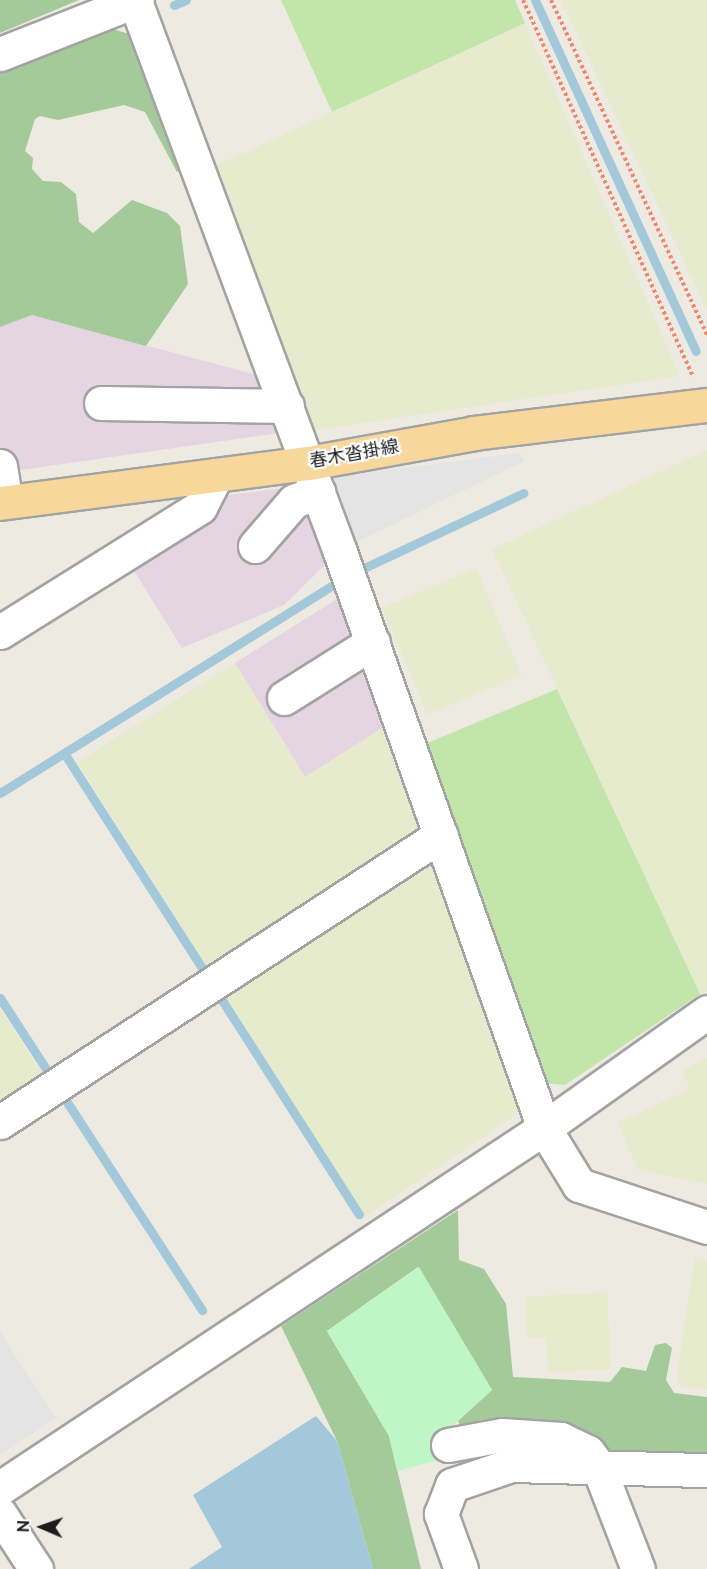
<!DOCTYPE html>
<html>
<head>
<meta charset="utf-8">
<style>
  body { margin:0 }
  #map { position:relative; width:707px; height:1569px; overflow:hidden; background:#edeae1; font-family:Raleway,"Noto Sans JP",sans-serif }
  div>[style] { position:absolute }
  .industrial>* { inset:0; background:#e5d4e1 }
  .farmland>* { inset:0; background:#e6ebcd; transform-origin:0 0 }
  .grass>* { inset:0; background:#c2e5a9 }
  .forest>* { inset:0; background:#a3ca98 }
  .park>* { inset:0; background:#bff6c8 }
  .parking>* { inset:0; background:#e4e4e4 }
  .water>* { inset:0; background:#a3c8d9 }
  .stream>* { height:9px; margin:-4.5px; padding:0 4.5px; transform-origin:4.5px; border-radius:4.5px; background:#a3c8d9 }
  .path>* { height:4px; margin-top:-2px; transform-origin:0; background:repeating-linear-gradient(90deg,#f2856d 0 3px,transparent 0 6px) }
  .roads { filter:drop-shadow(2px 0 #a3a3a3) drop-shadow(-2px 0 #a3a3a3) drop-shadow(0 2px #a3a3a3) drop-shadow(0 -2px #a3a3a3) }
  .minor>* { height:33px; margin:-16.5px; padding:0 16.5px; transform-origin:16.5px; border-radius:16.5px; background:#fff }
  .major>* { height:33px; margin:-16.5px; padding:0 16.5px; transform-origin:16.5px; border-radius:16.5px; background:#f7d79c }
  span { translate:-50% -50%; white-space:nowrap; text-align:center; line-height:1.15; -webkit-text-stroke:4.5px #fff; paint-order:stroke }
  .street-label { font-size:18px; color:#1c1c1c }
  .north { position:absolute; left:12px; top:1497px; width:60px; height:60px; -webkit-text-stroke:4px #fff; paint-order:stroke; rotate:272deg; font-size:16px; font-weight:700; line-height:24px; text-align:center; color:#1c1c1c }
  .north::after { content:''; display:block; margin:auto; width:21px; height:27px; background:#1c1c1c; clip-path:polygon(50% 0,100% 100%,50% 72%,0 100%) }
</style>
</head>
<body>
<div id="map">
  <div class="industrial">
    <i style="clip-path:polygon(32px 315px,264px 377px,285px 432px,0 473px,0 327px)"></i>
    <i style="clip-path:polygon(302px 486px,329px 561px,284px 605px,182px 648px,126px 558px,229px 495px)"></i>
    <i style="clip-path:polygon(345px 594px,392px 722px,305px 777px,235px 663px)"></i>
  </div>
  <div class="farmland">
    <i style="clip-path:polygon(561px 0,707px 0,707px 310px)"></i>
    <i style="clip-path:polygon(525px 23px,680px 376px,315px 430px,306px 425px,209px 169px)"></i>
    <i style="clip-path:polygon(707px 450px,707px 991px,700px 994px,492px 549px)"></i>
    <i style="left:476px;top:568px;width:116px;height:102px;rotate:67deg"></i>
    <i style="clip-path:polygon(235px 663px,305px 777px,392px 722px,428px 830px,209px 970px,77px 762px)"></i>
    <i style="clip-path:polygon(433px 851px,524px 1109px,365px 1217px,221px 989px)"></i>
    <i style="clip-path:polygon(0 1008px,45px 1078px,0 1108px)"></i>
    <i style="clip-path:polygon(707px 1058px,707px 1184px,639px 1170px,617px 1123px,690px 1089px,682px 1070px)"></i>
    <i style="clip-path:polygon(695px 1258px,707px 1261px,707px 1389px,681px 1387px,676px 1379px)"></i>
    <i style="clip-path:polygon(607px 1292px,611px 1369px,548px 1373px,546px 1337px,527px 1338px,525px 1297px)"></i>
  </div>
  <div class="grass">
    <i style="clip-path:polygon(281px 0,515px 0,525px 23px,332px 112px)"></i>
    <i style="clip-path:polygon(557px 689px,700px 994px,565px 1085px,543px 1083px,425px 744px)"></i>
  </div>
  <div class="forest">
    <i style="clip-path:polygon(0 0,79px 0,0 33px)"></i>
    <i style="clip-path:polygon(102px 26px,133px 35px,182px 170px,177px 172px,145px 112px,124px 105px,58px 120px,40px 116px,35px 119px,25px 151px,33px 158px,32px 169px,43px 181px,61px 182px,76px 194px,79px 222px,93px 233px,132px 200px,167px 213px,180px 226px,188px 284px,146px 346px,32px 315px,0 327px,0 68px)"></i>
    <i style="clip-path:polygon(458px 1210px,459px 1260px,484px 1269px,506px 1304px,513px 1377px,610px 1382px,622px 1367px,646px 1371px,655px 1345px,666px 1343px,672px 1348px,666px 1380px,674px 1393px,707px 1397px,707px 1457px,618px 1456px,565px 1430px,464px 1433px,458px 1421px,492px 1390px,418px 1267px,327px 1331px,389px 1436px,421px 1569px,373px 1569px,337px 1441px,281px 1326px)"></i>
  </div>
  <div class="park">
    <i style="clip-path:polygon(419px 1267px,492px 1390px,441px 1436px,446px 1458px,397px 1471px,389px 1436px,327px 1331px)"></i>
  </div>
  <div class="parking">
    <i style="clip-path:polygon(520px 453px,524px 461px,357px 542px,333px 477px)"></i>
    <i style="clip-path:polygon(0 1332px,56px 1418px,0 1455px)"></i>
  </div>
  <div class="water">
    <i style="clip-path:polygon(316px 1416px,337px 1441px,373px 1569px,189px 1569px,222px 1547px,193px 1495px)"></i>
  </div>
  <div class="stream">
    <i style="left:535px;top:0;width:386px;rotate:65.4deg"></i>
    <i style="left:174px;top:5px;width:13px;rotate:-23deg"></i>
    <i style="left:64px;top:753px;width:261px;rotate:57.3deg"></i>
    <i style="left:0;top:793px;width:409px;rotate:-32deg"></i>
    <i style="left:347px;top:576px;width:195px;rotate:-25.2deg"></i>
    <i style="left:220px;top:997px;width:258px;rotate:57.4deg"></i>
    <i style="left:0;top:998px;width:92px;rotate:57deg"></i>
    <i style="left:65px;top:1099px;width:252px;rotate:57deg"></i>
  </div>
  <div class="path">
    <i style="left:523px;top:0;width:414px;rotate:65.7deg"></i>
    <i style="left:551px;top:0;width:370px;rotate:65deg"></i>
  </div>
  <div class="roads">
    <div class="minor">
      <i style="left:135px;top:1px;width:588px;rotate:69.59deg"></i>
      <i style="left:340px;top:552px;width:611px;rotate:70.5deg"></i>
      <i style="left:544px;top:1128px;width:67px;rotate:58.4deg"></i>
      <i style="left:579px;top:1185px;width:135px;rotate:18.2deg"></i>
      <i style="left:0;top:54px;width:147px;rotate:-21.5deg"></i>
      <i style="left:101px;top:403px;width:186px;rotate:0.9deg"></i>
      <i style="left:0;top:466px;width:36px;rotate:81deg"></i>
      <i style="left:255px;top:546px;width:60px;rotate:-49.1deg"></i>
      <i style="left:294px;top:501px;width:26px;rotate:-21deg"></i>
      <i style="left:0;top:632px;width:236px;rotate:-32deg"></i>
      <i style="left:200px;top:507px;width:36px;rotate:-63deg"></i>
      <i style="left:284px;top:698px;width:105px;rotate:-32.2deg"></i>
      <i style="left:0;top:1122px;width:526px;rotate:-33.06deg"></i>
      <i style="left:448px;top:1445px;width:55px;rotate:-10.5deg"></i>
      <i style="left:502px;top:1435px;width:59px;rotate:3.9deg"></i>
      <i style="left:561px;top:1439px;width:30px;rotate:26deg"></i>
      <i style="left:588px;top:1452px;width:17px;rotate:54deg"></i>
      <i style="left:598px;top:1466px;width:110px;rotate:68.8deg"></i>
      <i style="left:0;top:1488px;width:652px;rotate:-33.5deg"></i>
      <i style="left:544px;top:1128px;width:200px;rotate:-35.4deg"></i>
      <i style="left:0;top:1514px;width:66px;rotate:56.8deg"></i>
      <i style="left:461px;top:1569px;width:59px;rotate:-110deg"></i>
      <i style="left:441px;top:1514px;width:31px;rotate:-69deg"></i>
      <i style="left:452px;top:1485px;width:62px;rotate:-18.7deg"></i>
      <i style="left:511px;top:1465px;width:196px;rotate:1.5deg"></i>
    </div>
    <div class="major">
      <i style="left:0;top:503px;width:311px;rotate:-7.4deg"></i>
      <i style="left:308px;top:463px;width:169px;rotate:-10.2deg"></i>
      <i style="left:474px;top:433px;width:235px;rotate:-6.9deg"></i>
    </div>
  </div>
  <div class="street-label">
    <span style="left:354px;top:454px;rotate:-10deg">春木沓掛線</span>
  </div>
  <div class="north">N</div>
</div>
</body>
</html>
